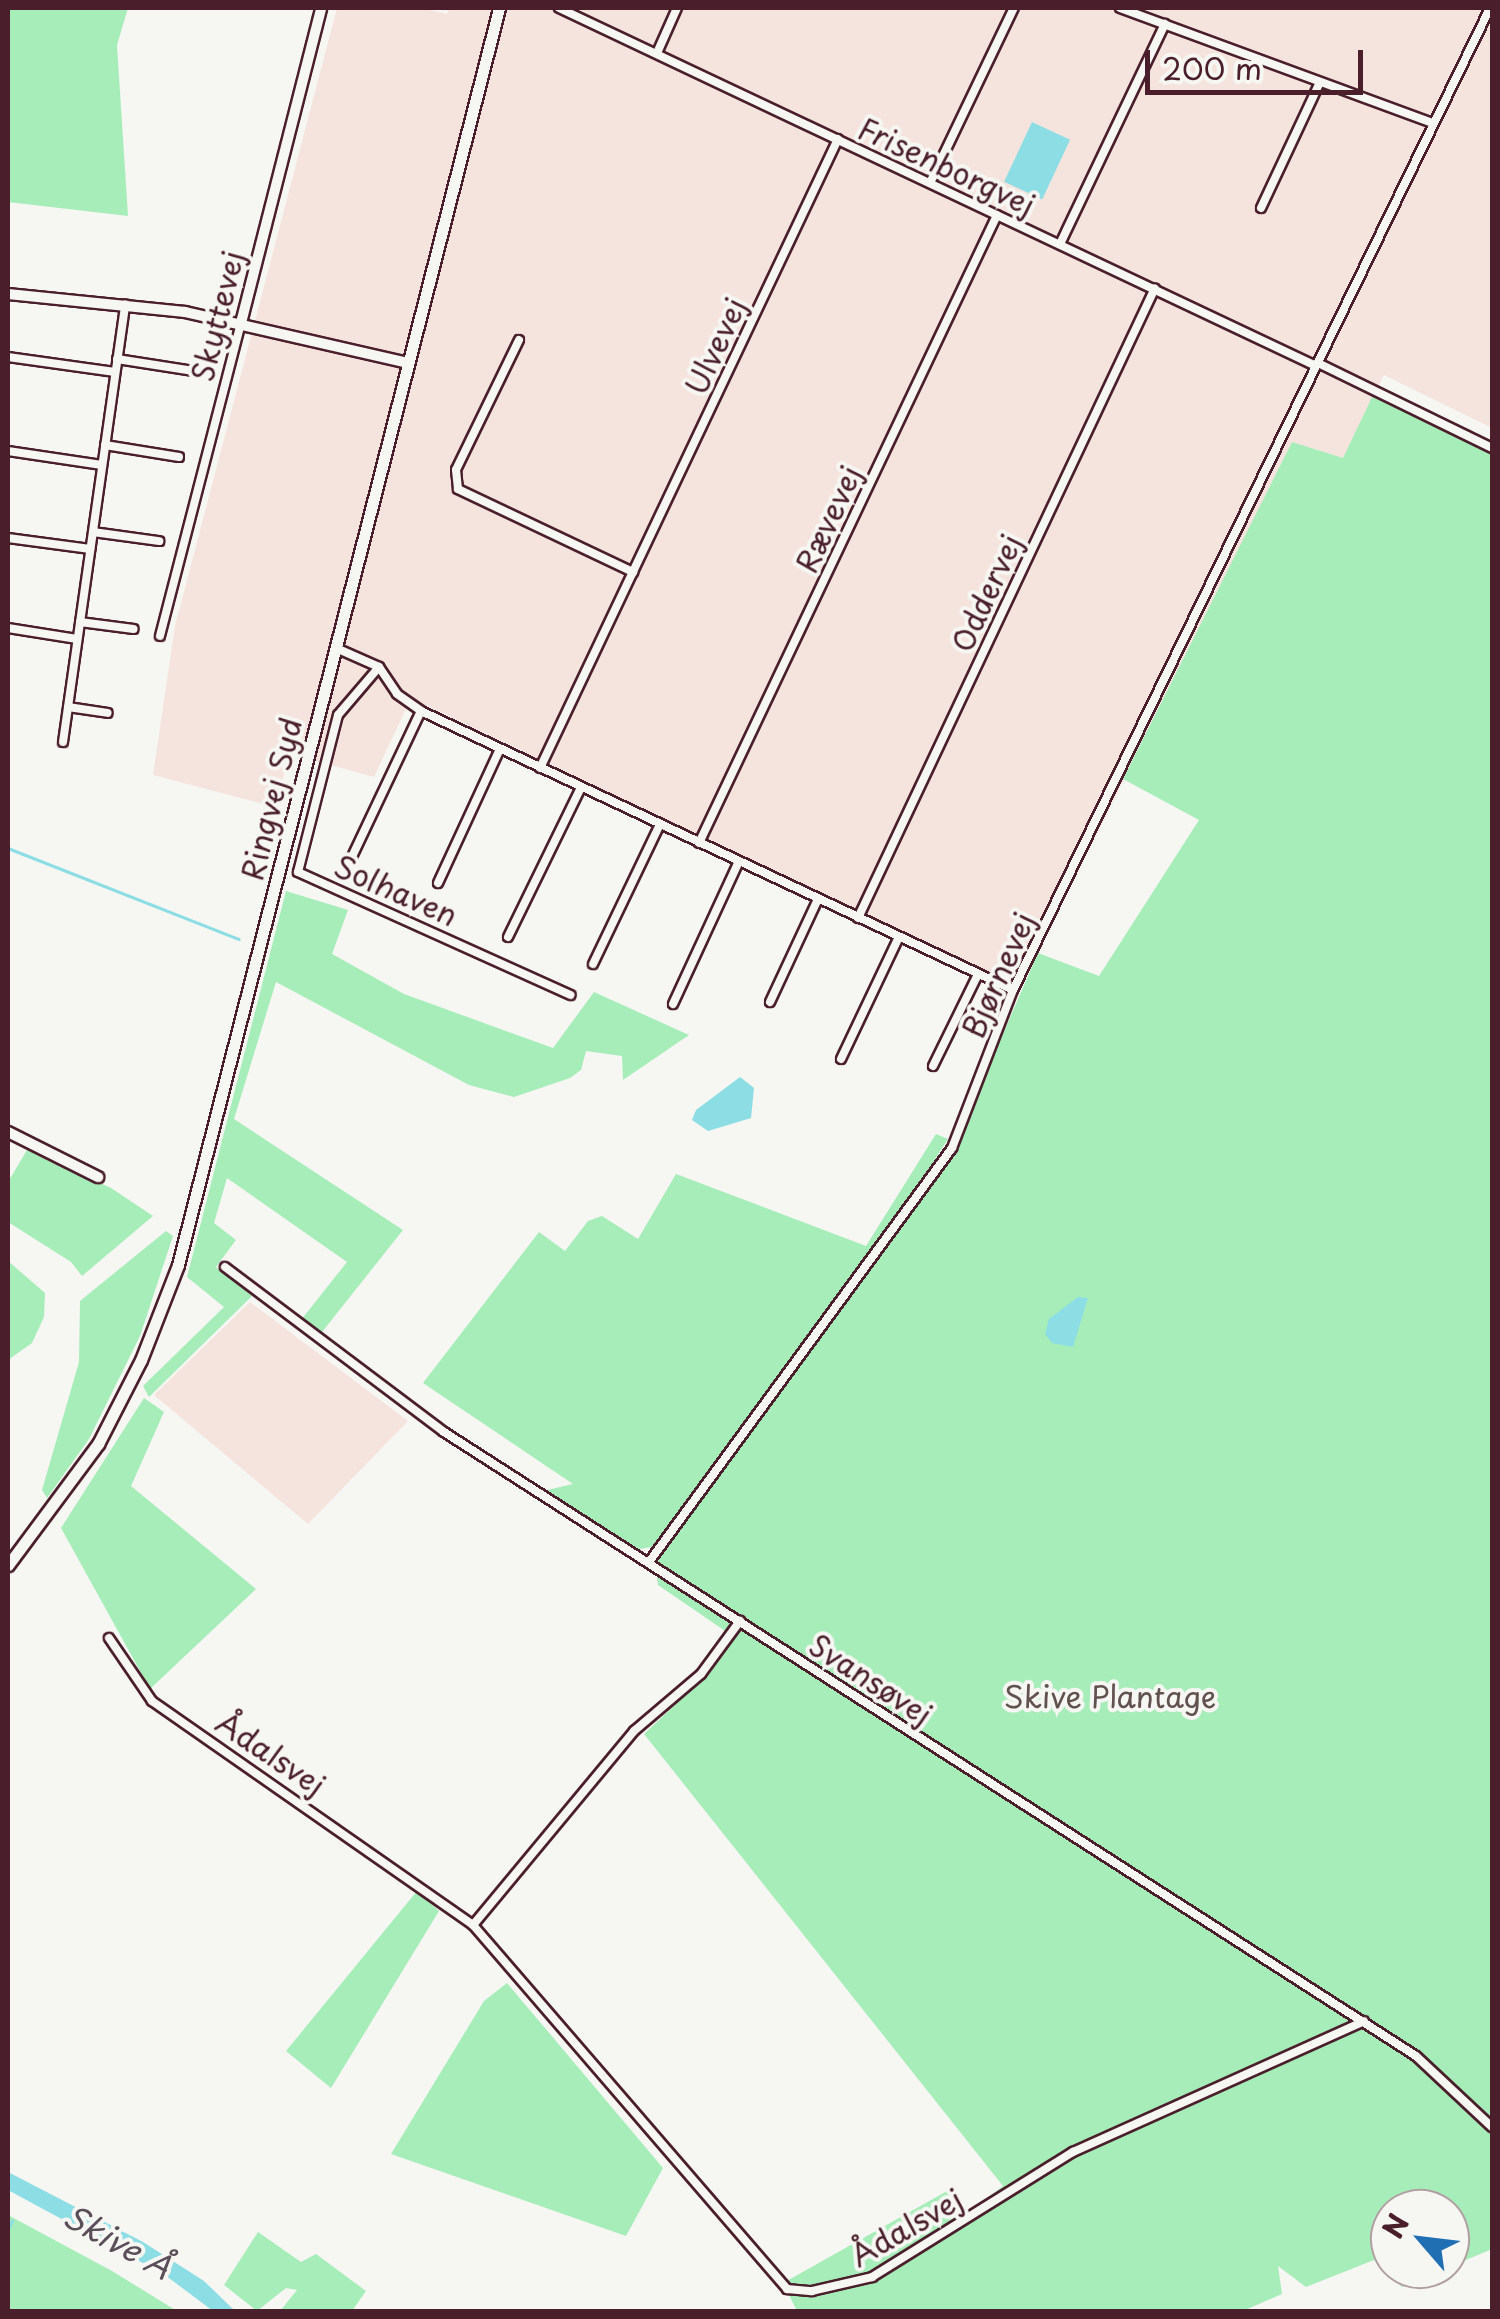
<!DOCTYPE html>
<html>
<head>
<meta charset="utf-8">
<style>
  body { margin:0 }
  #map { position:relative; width:1500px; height:2319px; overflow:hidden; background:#f6f6f2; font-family:"Playpen Sans",sans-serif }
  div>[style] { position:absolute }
  .built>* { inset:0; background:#f5e4de }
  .green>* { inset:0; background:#a7edba }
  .water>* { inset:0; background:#8cdde4; transform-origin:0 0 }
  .stream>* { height:2.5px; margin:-1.25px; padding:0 1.25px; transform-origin:1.25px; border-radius:1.25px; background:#8cdde4 }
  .roads { filter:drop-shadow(2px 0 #4a1f2b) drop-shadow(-2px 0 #4a1f2b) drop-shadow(0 2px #4a1f2b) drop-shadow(0 -2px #4a1f2b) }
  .street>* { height:8px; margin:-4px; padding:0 4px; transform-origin:4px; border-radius:4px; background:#f6f6f2 }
  .secondary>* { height:10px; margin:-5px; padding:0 5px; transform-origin:5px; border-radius:5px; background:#f6f6f2 }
  .primary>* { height:11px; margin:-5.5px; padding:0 5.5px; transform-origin:5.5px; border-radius:5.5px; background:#f6f6f2 }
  span { translate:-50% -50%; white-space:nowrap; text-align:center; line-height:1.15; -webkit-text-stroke:8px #f6f6f2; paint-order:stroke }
  .street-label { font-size:30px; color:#4a1f2b }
  .park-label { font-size:30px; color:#61524f }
  .water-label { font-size:32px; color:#5a4e59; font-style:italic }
  .frame { position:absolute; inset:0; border:10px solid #4a1f2b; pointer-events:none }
  .north { position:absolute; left:1370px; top:2189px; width:100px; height:100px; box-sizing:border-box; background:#f6f6f2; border:2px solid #b1a0a2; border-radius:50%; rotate:298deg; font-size:28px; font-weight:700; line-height:40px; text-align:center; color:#4a1f2b }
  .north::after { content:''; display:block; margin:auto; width:35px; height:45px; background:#1f6fb2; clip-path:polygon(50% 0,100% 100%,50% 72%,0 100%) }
  .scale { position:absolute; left:1145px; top:50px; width:218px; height:45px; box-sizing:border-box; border:5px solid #4a1f2b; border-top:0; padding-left:12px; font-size:30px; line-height:35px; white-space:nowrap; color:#4a1f2b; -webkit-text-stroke:8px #f6f6f2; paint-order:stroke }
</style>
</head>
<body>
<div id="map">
  <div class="built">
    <i style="clip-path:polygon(337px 8px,421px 8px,447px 14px,449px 8px,1492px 8px,1492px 428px,1384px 375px,1343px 458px,1292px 443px,1020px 988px,411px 698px,374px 777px,290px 754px,275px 807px,153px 775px,175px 626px)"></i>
    <i style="clip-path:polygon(250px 1302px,408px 1421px,308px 1524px,154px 1395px)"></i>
  </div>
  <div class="green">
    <i style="clip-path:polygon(8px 8px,128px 8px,117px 45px,128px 216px,8px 202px)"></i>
    <i style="clip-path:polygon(evenodd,1374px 393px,1492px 450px,1492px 2249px,1402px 2287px,1374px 2260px,1306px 2287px,1278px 2266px,1282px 2294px,1243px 2311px,797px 2311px,783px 2283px,949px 2190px,967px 2213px,1003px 2186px,644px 1734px,712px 1670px,734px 1637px,658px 1585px,655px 1561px,923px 1197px,957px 1140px,1038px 953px,1099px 976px,1199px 820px,1123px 779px,1292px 442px,1343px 458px,1374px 393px,1390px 2209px,1450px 2209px,1450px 2269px,1390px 2269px,1390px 2209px)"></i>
    <i style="clip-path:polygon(286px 891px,348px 910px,332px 954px,404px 994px,553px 1048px,594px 992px,689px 1035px,623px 1080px,622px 1056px,586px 1051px,581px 1070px,570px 1078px,514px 1097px,469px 1085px,276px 982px,234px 1119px,403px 1230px,322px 1332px,301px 1320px,347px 1262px,227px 1178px,214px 1223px,236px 1240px,216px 1267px,252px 1296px,149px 1397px,143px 1386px,224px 1307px,187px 1277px)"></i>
    <i style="clip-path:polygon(936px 1134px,948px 1139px,887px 1234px,657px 1546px,634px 1550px,543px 1491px,573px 1484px,423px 1383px,539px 1232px,565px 1251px,588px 1221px,602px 1216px,638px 1239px,676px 1174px,866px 1246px)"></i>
    <i style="clip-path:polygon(27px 1150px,111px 1188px,153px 1216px,82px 1276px,71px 1262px,8px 1222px,8px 1182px)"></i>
    <i style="clip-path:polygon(166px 1231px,173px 1236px,140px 1336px,89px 1439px,47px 1498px,42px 1490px,79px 1362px,80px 1301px)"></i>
    <i style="clip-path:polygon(8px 1261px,45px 1293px,44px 1317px,32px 1343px,8px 1360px)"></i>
    <i style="clip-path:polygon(144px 1398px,164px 1412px,131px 1486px,256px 1589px,150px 1689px,61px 1528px)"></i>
    <i style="clip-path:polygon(417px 1891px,439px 1911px,331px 2088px,286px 2051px)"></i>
    <i style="clip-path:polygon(507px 1983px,663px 2168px,626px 2236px,391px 2154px,484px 2001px)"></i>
    <i style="clip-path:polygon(8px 2215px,112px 2271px,177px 2311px,8px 2311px)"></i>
    <i style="clip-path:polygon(258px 2232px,301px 2262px,316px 2254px,366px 2291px,352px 2311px,280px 2311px,297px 2290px,286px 2288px,257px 2311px,224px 2285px)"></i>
  </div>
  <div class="water">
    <i style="left:1032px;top:122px;width:42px;height:66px;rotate:25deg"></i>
    <i style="clip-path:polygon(740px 1077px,754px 1088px,751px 1118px,708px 1131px,692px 1120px,696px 1110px)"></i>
    <i style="clip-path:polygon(1078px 1297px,1088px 1298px,1073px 1347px,1052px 1343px,1045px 1334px,1049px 1319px)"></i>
    <i style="clip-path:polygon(8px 2172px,143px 2242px,204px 2281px,235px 2311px,213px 2311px,165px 2275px,8px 2190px)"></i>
  </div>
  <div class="stream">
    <i style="left:8px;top:848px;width:248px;rotate:21.5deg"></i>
    <i style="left:8px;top:2229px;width:9px;rotate:-63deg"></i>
  </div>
  <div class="roads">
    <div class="street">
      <i style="left:559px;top:8px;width:837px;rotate:25.31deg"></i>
      <i style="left:1120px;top:8px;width:333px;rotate:20.2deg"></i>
      <i style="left:657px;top:53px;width:49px;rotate:-66deg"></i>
      <i style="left:930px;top:183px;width:194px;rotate:-64.4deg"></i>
      <i style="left:1261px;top:208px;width:139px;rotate:-64.9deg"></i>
      <i style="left:1060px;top:244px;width:244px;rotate:-64.5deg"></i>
      <i style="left:519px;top:340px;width:144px;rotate:115.9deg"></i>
      <i style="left:456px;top:470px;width:19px;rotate:84deg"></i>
      <i style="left:458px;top:489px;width:194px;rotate:25.4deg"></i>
      <i style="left:8px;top:357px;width:108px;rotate:8deg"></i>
      <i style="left:117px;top:359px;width:84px;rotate:8.9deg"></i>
      <i style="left:1318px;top:363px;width:194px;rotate:26deg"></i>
      <i style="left:105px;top:445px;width:75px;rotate:9.2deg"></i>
      <i style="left:8px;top:451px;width:95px;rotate:8.5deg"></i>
      <i style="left:93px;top:532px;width:67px;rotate:7.8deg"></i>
      <i style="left:8px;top:538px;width:83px;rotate:7.6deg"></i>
      <i style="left:80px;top:622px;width:54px;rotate:7.4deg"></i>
      <i style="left:8px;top:628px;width:70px;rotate:9.1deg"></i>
      <i style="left:160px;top:636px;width:323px;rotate:-75.5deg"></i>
      <i style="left:336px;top:648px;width:47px;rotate:23.8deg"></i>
      <i style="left:379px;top:667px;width:32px;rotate:56deg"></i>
      <i style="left:397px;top:694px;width:29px;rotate:35deg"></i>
      <i style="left:421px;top:711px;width:654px;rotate:25.23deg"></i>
      <i style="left:379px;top:667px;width:63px;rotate:130.5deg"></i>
      <i style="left:338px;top:715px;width:162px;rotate:104.3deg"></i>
      <i style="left:298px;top:872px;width:299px;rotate:24.3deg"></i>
      <i style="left:68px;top:707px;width:40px;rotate:8.5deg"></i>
      <i style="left:63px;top:742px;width:442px;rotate:-81.9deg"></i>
      <i style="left:540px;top:768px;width:696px;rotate:-64.65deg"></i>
      <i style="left:699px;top:843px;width:695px;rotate:-64.61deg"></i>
      <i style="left:350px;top:861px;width:166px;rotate:-64.7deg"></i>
      <i style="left:438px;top:883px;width:148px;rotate:-65.2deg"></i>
      <i style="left:858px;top:918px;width:696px;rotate:-64.76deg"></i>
      <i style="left:508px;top:937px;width:167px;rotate:-64deg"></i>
      <i style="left:593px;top:964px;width:155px;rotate:-64.4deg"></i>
      <i style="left:770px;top:1002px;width:114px;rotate:-65deg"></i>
      <i style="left:673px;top:1004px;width:157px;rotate:-65.2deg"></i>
      <i style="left:841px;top:1059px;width:135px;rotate:-64.6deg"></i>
      <i style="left:933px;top:1066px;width:102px;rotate:-63.9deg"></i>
      <i style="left:225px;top:1267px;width:274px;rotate:37deg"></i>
      <i style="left:444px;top:1432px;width:1155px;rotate:32.7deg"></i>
      <i style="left:1416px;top:2056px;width:104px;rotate:43.1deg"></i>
      <i style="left:649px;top:1562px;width:513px;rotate:-53.8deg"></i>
      <i style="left:952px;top:1148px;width:169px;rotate:-68.9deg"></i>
      <i style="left:1013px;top:990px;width:1092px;rotate:-64.09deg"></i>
      <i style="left:109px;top:1638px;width:76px;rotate:55.7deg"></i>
      <i style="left:152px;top:1701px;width:391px;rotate:34.9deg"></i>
      <i style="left:473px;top:1925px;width:481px;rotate:49.2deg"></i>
      <i style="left:787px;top:2289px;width:25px;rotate:5deg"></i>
      <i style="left:812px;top:2291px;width:62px;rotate:-13.1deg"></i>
      <i style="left:872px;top:2277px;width:237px;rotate:-31.9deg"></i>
      <i style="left:1073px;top:2152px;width:319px;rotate:-24.2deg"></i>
      <i style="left:473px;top:1925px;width:252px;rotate:-50.3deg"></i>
      <i style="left:634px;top:1731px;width:88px;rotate:-40.4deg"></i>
      <i style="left:701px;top:1674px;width:66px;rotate:-53.7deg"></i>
    </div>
    <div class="secondary">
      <i style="left:8px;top:294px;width:178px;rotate:5.8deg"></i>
      <i style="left:185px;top:312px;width:229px;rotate:12.9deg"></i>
      <i style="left:241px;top:323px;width:325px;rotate:-75.7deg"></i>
      <i style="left:8px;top:1132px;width:101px;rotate:26.6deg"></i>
    </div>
    <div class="primary">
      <i style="left:8px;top:1565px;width:151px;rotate:-53.4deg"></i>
      <i style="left:98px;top:1444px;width:94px;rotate:-62.9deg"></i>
      <i style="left:141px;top:1360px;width:102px;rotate:-68.7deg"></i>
      <i style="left:178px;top:1265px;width:1297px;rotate:-75.67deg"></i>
    </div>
  </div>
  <div class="street-label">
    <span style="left:947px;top:166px;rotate:25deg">Frisenborgvej</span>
    <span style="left:217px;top:316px;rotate:-76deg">Skyttevej</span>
    <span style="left:715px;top:346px;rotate:-65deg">Ulvevej</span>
    <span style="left:828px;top:519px;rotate:-65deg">Rævevej</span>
    <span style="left:986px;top:593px;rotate:-65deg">Oddervej</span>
    <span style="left:271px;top:799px;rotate:-76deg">Ringvej Syd</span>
    <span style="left:396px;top:890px;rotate:24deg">Solhaven</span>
    <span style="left:998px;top:975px;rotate:-66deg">Bjørnevej</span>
    <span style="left:871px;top:1679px;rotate:33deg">Svansøvej</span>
    <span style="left:271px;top:1753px;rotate:34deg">Ådalsvej</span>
    <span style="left:906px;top:2227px;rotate:-30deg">Ådalsvej</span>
  </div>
  <div class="park-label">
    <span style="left:1110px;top:1696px">Skive Plantage</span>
  </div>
  <div class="water-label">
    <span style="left:118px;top:2241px;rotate:29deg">Skive Å</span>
  </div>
  <div class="frame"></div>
  <div class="north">N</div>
  <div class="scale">200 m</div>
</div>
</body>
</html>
